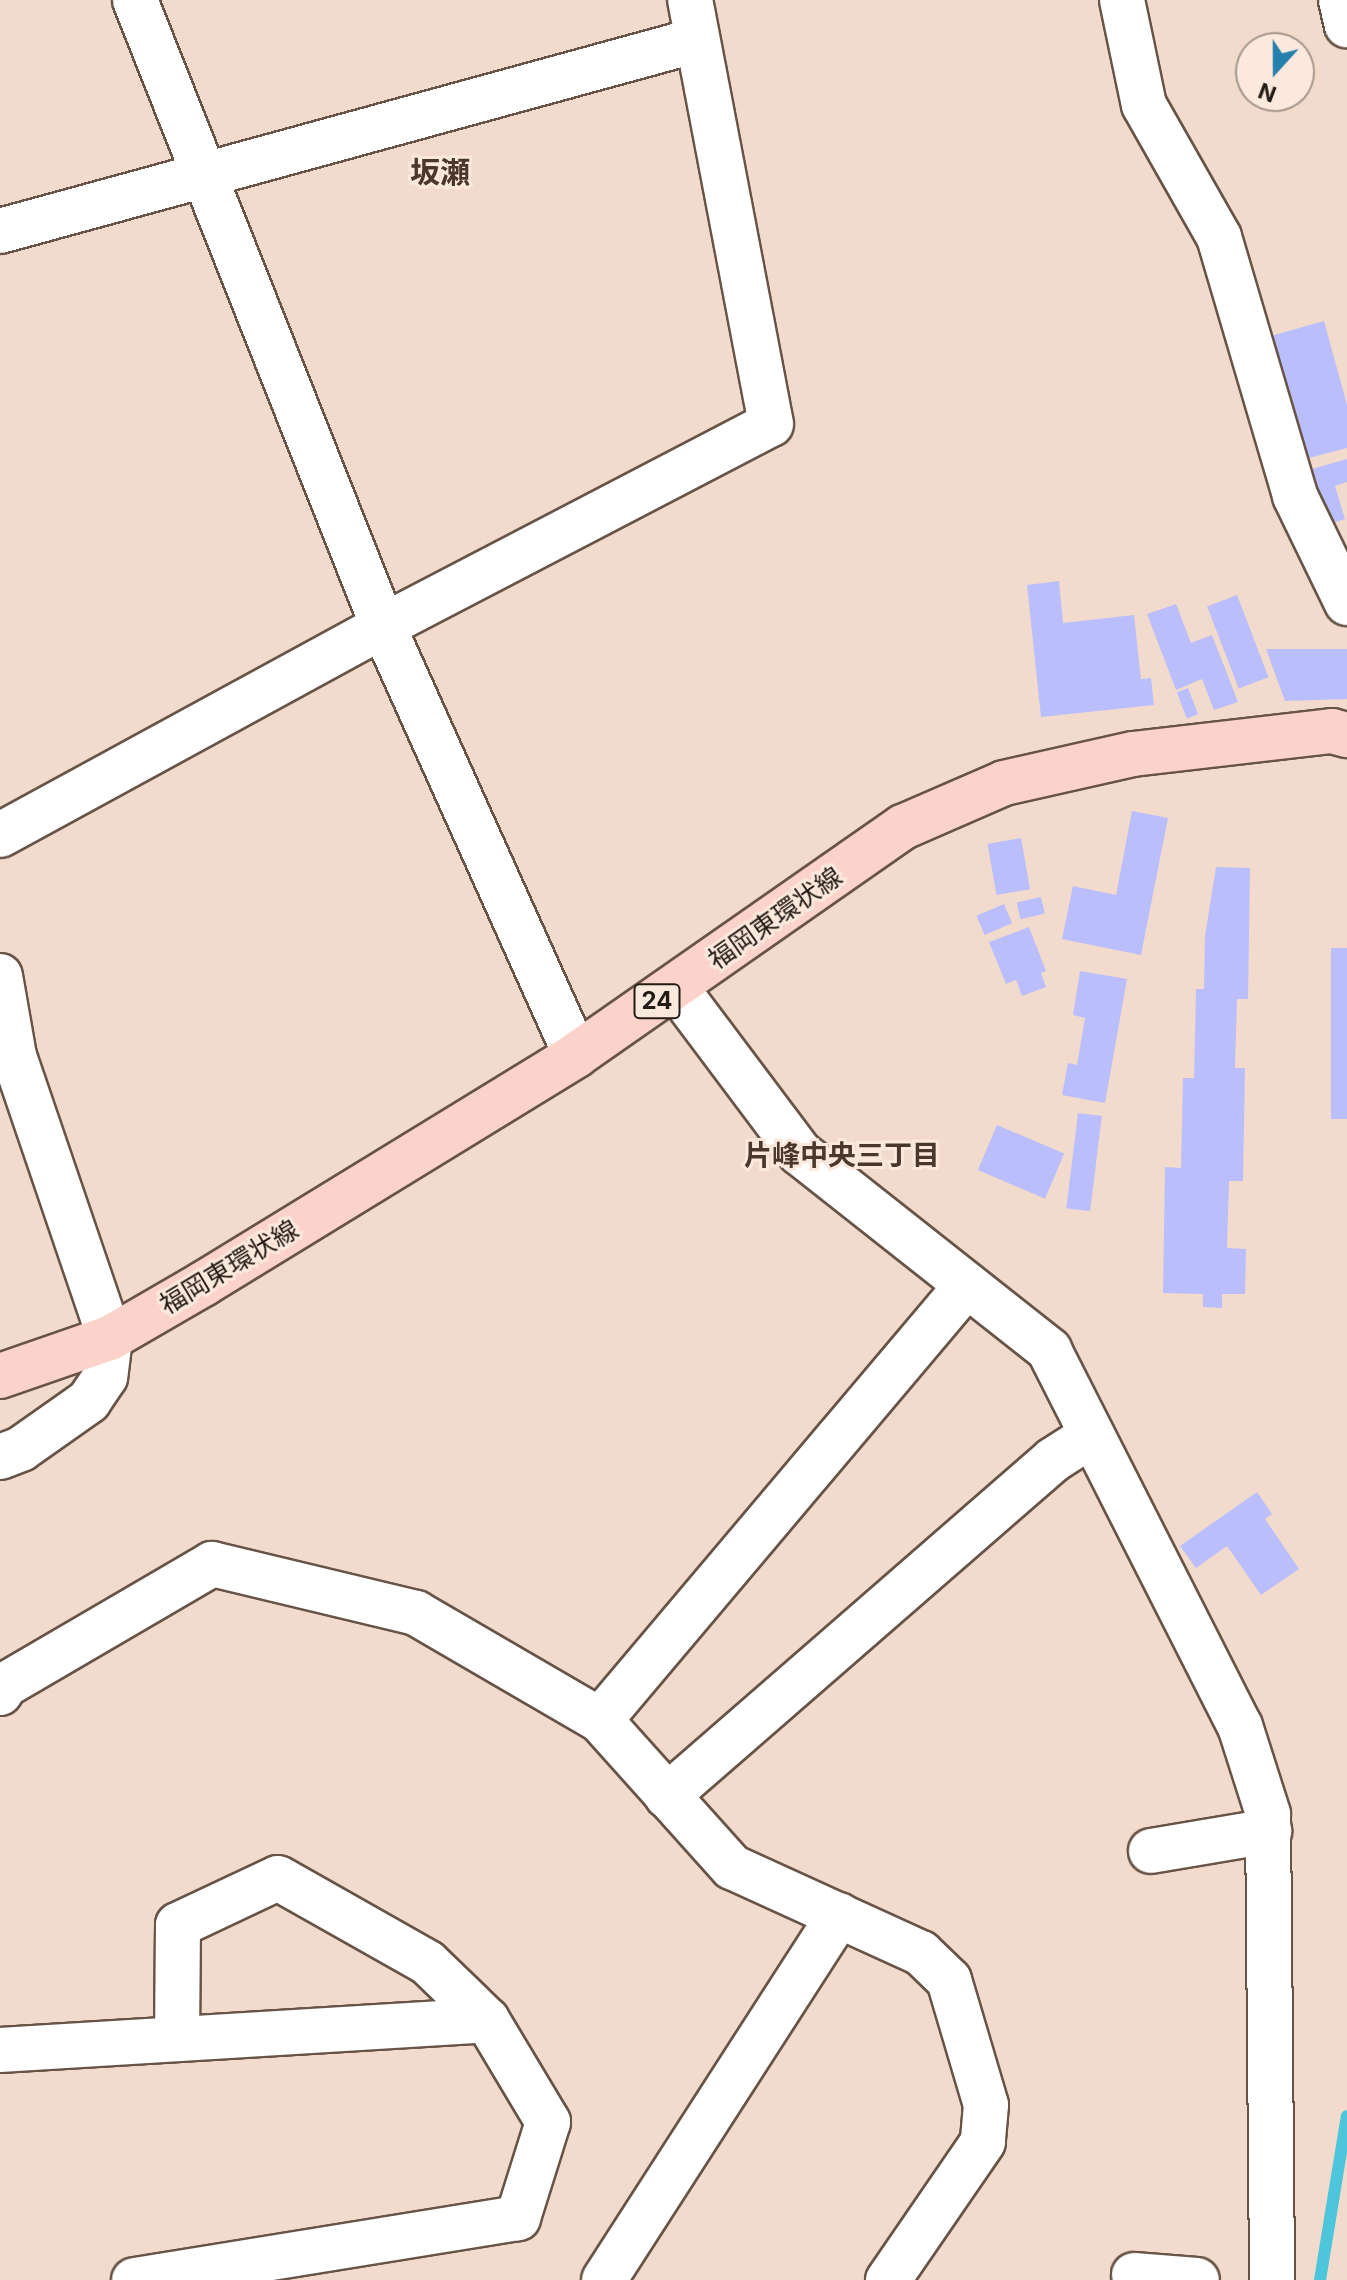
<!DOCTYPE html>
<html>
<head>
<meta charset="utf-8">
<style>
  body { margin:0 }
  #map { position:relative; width:1347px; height:2280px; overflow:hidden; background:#f2dbcc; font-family:Inter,"Noto Sans JP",sans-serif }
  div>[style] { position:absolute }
  .stream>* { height:12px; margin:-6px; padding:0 6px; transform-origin:6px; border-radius:6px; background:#4dc5da }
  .building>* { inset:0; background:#babefc; transform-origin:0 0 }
  .roads { filter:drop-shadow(2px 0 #675447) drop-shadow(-2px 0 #675447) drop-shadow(0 2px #675447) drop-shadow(0 -2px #675447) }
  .minor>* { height:44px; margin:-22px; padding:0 22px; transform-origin:22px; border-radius:22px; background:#fff }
  .major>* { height:44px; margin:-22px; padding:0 22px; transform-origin:22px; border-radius:22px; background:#fcd3ca }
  span { translate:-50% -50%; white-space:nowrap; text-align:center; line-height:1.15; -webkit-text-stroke:6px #fce9dd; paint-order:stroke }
  .shield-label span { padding:2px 6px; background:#fce9dd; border:2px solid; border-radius:6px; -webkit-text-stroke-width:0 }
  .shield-label { font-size:24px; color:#231b15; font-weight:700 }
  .street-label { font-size:26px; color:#231b15 }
  .neighbourhood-label { font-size:28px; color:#4a382c; font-weight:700 }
  .quarter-label { font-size:30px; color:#4a382c; font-weight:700 }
  .north { position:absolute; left:1235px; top:32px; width:80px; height:80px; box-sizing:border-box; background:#fce9dd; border:2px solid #a5978d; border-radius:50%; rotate:201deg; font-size:22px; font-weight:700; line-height:32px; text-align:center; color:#231b15 }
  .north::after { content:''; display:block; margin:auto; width:28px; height:36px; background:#2580ae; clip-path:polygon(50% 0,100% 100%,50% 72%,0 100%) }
</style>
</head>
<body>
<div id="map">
  <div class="stream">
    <i style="left:1320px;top:2280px;width:166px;rotate:-80.7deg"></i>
  </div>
  <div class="building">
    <i style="clip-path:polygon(1324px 321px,1347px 405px,1347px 448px,1305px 459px,1271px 336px)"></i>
    <i style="clip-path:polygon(1347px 459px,1347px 482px,1335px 486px,1345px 519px,1329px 524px,1312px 469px)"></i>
    <i style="clip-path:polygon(1059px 581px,1063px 623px,1134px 615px,1141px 679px,1151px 678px,1154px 705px,1041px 717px,1027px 585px)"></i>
    <i style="left:1237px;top:595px;width:88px;height:32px;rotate:69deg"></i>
    <i style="clip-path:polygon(1176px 604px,1191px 643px,1212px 635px,1238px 702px,1214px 710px,1202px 679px,1176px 690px,1147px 614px)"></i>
    <i style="clip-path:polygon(1266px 649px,1347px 649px,1347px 699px,1285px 701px)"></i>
    <i style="left:1188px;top:688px;width:28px;height:12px;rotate:69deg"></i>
    <i style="clip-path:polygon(1132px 811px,1168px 818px,1141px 955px,1062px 939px,1073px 886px,1116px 895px)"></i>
    <i style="left:1021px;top:838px;width:52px;height:34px;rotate:80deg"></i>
    <i style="clip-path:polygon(1216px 867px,1250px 868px,1248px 999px,1237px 999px,1235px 1068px,1245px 1068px,1243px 1181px,1229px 1181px,1227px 1248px,1246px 1249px,1245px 1294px,1222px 1294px,1222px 1308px,1203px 1307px,1203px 1294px,1163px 1293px,1165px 1167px,1181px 1168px,1183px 1078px,1194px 1078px,1196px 989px,1204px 989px,1205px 936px)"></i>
    <i style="left:1041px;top:897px;width:17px;height:25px;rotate:77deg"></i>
    <i style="left:1004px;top:904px;width:21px;height:30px;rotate:67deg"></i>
    <i style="clip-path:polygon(1029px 927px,1046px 971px,1041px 973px,1046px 987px,1022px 996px,1016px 980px,1006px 984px,989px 942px)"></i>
    <i style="left:1331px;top:948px;width:16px;height:171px"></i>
    <i style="clip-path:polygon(1080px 971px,1127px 979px,1105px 1103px,1062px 1095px,1068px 1063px,1077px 1065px,1085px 1018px,1073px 1015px)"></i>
    <i style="left:1078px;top:1113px;width:24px;height:96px;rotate:7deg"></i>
    <i style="left:997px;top:1125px;width:73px;height:49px;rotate:23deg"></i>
    <i style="clip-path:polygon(1257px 1492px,1272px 1514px,1265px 1519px,1299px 1569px,1261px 1595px,1227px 1546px,1196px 1568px,1180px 1546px)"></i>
  </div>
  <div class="roads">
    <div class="minor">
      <i style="left:135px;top:0;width:673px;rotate:68.39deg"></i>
      <i style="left:383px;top:626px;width:470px;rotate:65.8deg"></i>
      <i style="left:1122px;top:0;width:107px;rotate:78.2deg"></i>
      <i style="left:1144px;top:105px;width:152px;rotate:60.4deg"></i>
      <i style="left:1219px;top:237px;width:270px;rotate:73.6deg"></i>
      <i style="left:1295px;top:496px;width:119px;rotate:64.1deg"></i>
      <i style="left:1341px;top:0;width:26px;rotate:77deg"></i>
      <i style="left:0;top:231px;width:723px;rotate:-15.32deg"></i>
      <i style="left:0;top:835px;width:436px;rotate:-28.6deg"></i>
      <i style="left:383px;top:626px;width:437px;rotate:-27.5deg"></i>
      <i style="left:771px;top:424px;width:432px;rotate:-100.8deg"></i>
      <i style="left:0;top:976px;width:81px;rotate:80.1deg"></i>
      <i style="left:14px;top:1056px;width:298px;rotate:71.2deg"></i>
      <i style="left:110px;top:1338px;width:39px;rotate:97deg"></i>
      <i style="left:105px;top:1377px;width:29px;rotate:124deg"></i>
      <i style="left:89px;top:1401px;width:83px;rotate:144.8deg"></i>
      <i style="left:21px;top:1449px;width:22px;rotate:159deg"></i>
      <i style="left:676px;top:988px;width:206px;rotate:53.1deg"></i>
      <i style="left:800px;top:1153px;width:318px;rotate:38.3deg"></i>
      <i style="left:1049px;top:1350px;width:422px;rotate:63.1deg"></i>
      <i style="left:1240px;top:1726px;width:92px;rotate:72.3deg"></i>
      <i style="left:1268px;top:1814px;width:466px;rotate:89.5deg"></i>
      <i style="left:0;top:1693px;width:9px;rotate:-58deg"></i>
      <i style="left:5px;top:1685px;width:240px;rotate:-30.3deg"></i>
      <i style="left:212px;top:1564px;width:210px;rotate:13.5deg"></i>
      <i style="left:416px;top:1613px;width:213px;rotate:30.2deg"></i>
      <i style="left:600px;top:1720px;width:198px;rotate:48.1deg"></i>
      <i style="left:732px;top:1867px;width:208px;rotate:24.5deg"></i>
      <i style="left:921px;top:1953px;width:39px;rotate:44deg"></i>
      <i style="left:949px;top:1980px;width:130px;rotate:73.5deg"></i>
      <i style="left:986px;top:2105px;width:37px;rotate:95deg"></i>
      <i style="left:983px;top:2142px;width:168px;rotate:124.5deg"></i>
      <i style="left:600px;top:1720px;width:569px;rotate:-49.85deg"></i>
      <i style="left:667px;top:1796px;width:512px;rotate:-41.04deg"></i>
      <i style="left:1053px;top:1460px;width:46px;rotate:-32.7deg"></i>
      <i style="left:1151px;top:1851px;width:120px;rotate:-9.6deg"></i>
      <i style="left:177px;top:2039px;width:114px;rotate:-89.5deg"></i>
      <i style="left:178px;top:1925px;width:110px;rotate:-25.2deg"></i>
      <i style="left:278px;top:1878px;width:172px;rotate:29.5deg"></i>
      <i style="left:428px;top:1963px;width:82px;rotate:44deg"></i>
      <i style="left:0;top:2050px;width:488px;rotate:-3.5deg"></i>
      <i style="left:487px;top:2020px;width:119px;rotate:59.1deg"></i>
      <i style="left:548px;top:2122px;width:101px;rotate:107.4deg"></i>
      <i style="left:518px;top:2218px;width:389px;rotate:170.8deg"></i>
      <i style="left:1134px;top:2275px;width:63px;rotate:4.5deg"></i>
      <i style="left:604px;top:2280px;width:434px;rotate:-57.2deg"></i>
    </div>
    <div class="major">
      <i style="left:0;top:1376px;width:116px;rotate:-19.1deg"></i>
      <i style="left:110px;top:1338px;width:108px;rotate:-30.1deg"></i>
      <i style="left:203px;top:1284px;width:438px;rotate:-31.5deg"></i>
      <i style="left:576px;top:1055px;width:399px;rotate:-34.9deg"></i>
      <i style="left:903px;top:827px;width:110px;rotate:-23.5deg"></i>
      <i style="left:1004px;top:783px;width:132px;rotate:-12.7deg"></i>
      <i style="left:1133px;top:754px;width:200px;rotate:-6.6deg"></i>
      <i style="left:1332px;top:731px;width:16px;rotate:15deg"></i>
    </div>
  </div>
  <div class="shield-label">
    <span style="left:657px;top:1001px">24</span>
  </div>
  <div class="street-label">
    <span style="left:775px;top:918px;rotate:-35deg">福岡東環状線</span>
    <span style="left:229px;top:1267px;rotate:-31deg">福岡東環状線</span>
  </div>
  <div class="neighbourhood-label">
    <span style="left:842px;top:1155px">片峰中央三丁目</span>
  </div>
  <div class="quarter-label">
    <span style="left:440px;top:172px">坂瀬</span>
  </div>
  <div class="north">N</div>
</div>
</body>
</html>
